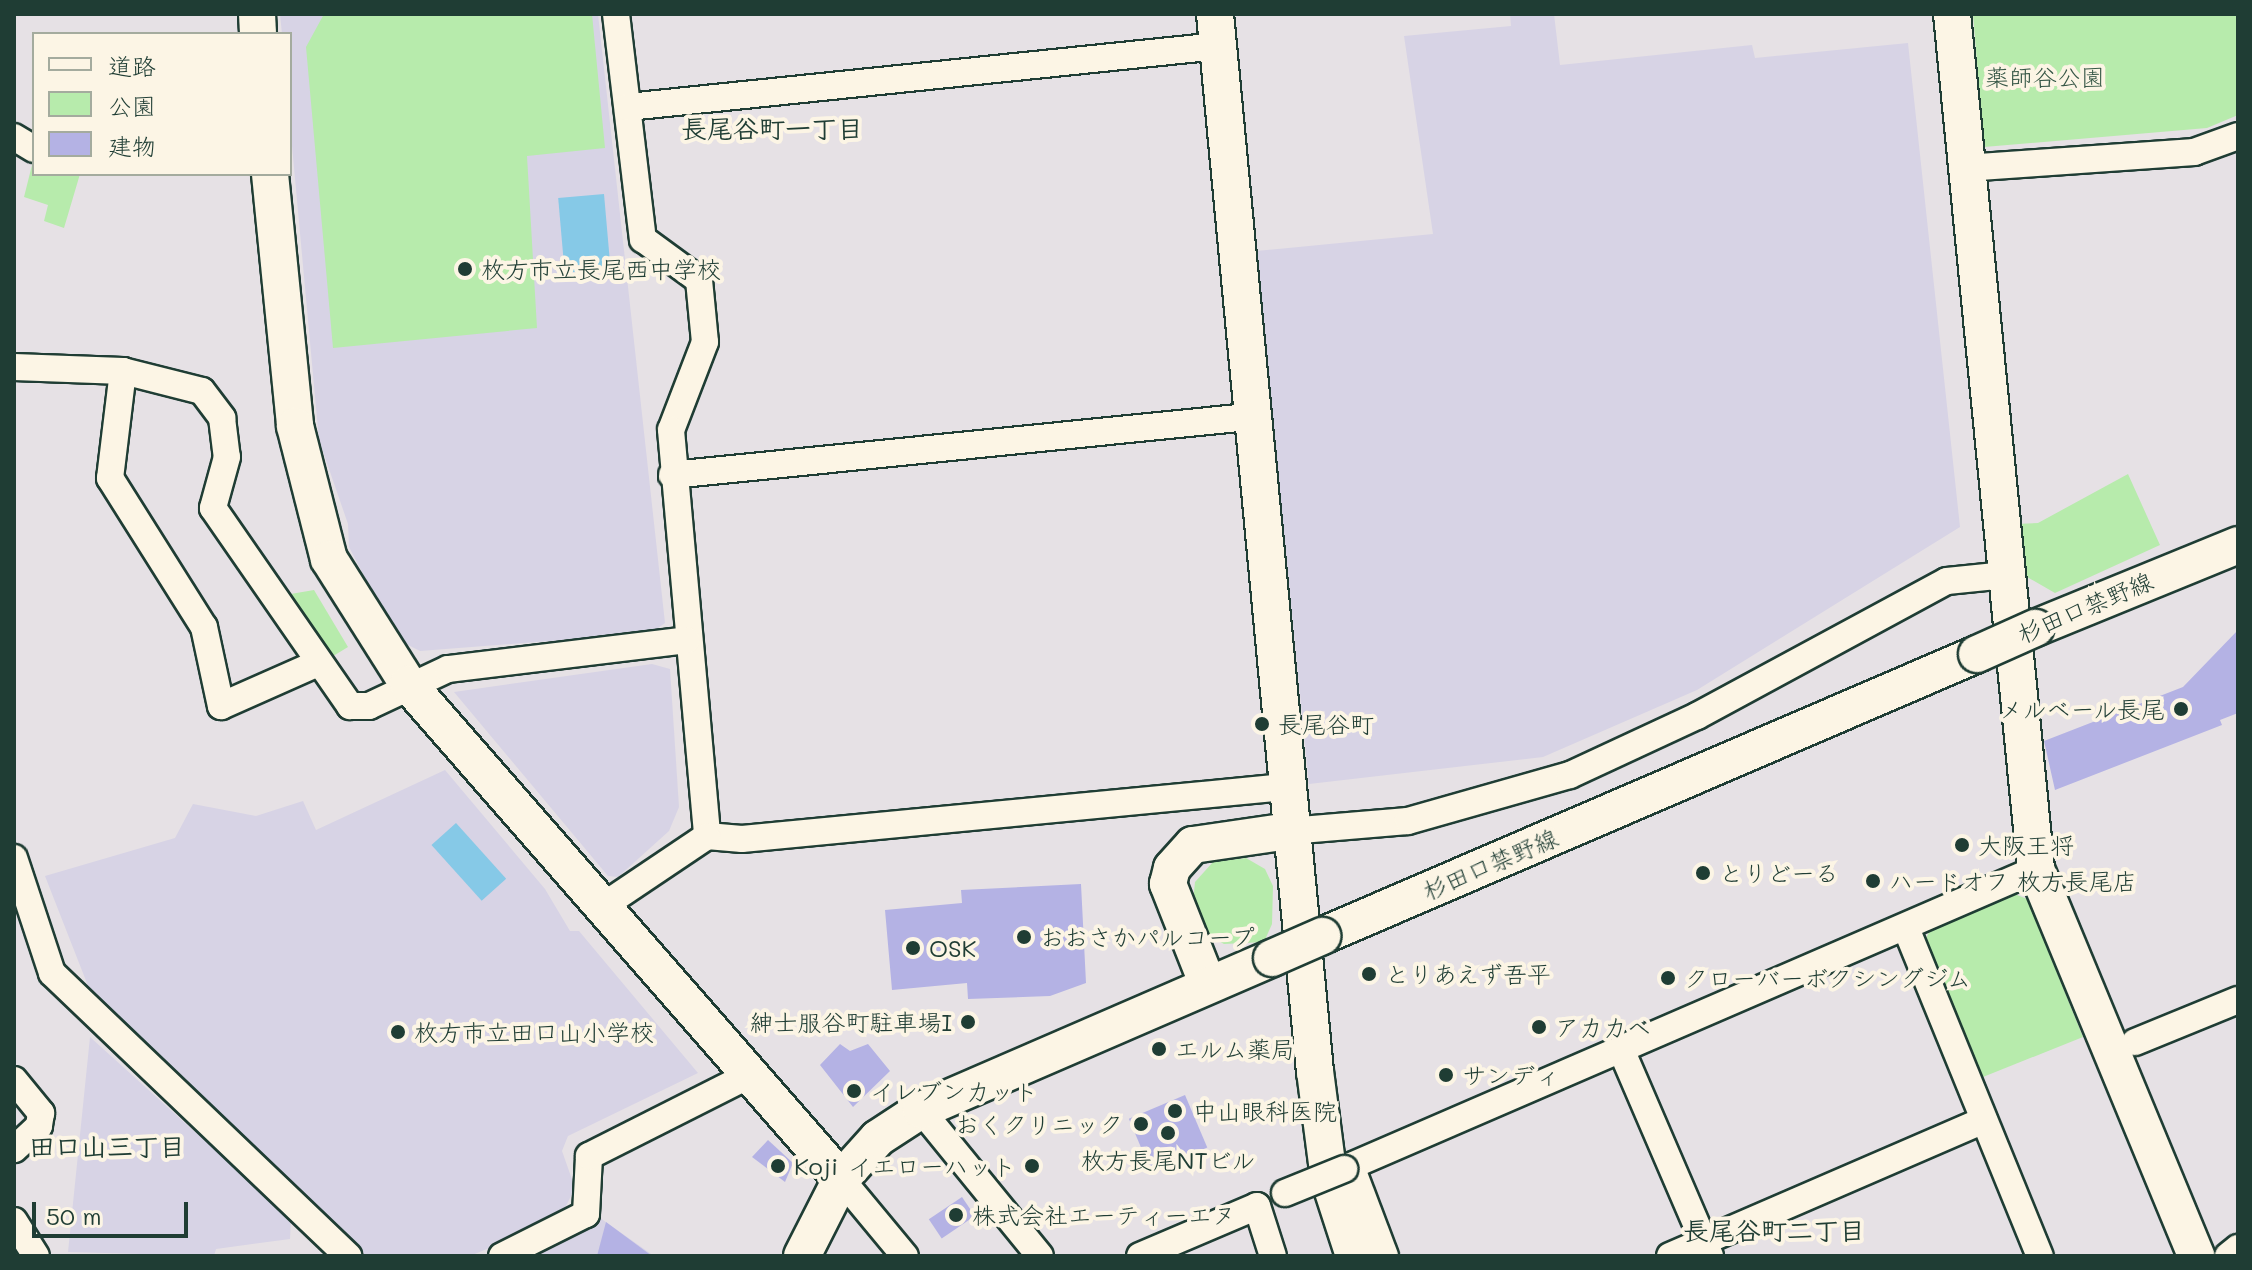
<!DOCTYPE html>
<html>
<head>
<meta charset="utf-8">
<style>
  body { margin:0 }
  #map { position:relative; width:2252px; height:1270px; overflow:hidden; background:#e6e1e5; font-family:Mali,"Klee One",sans-serif }
  div>[style] { position:absolute }
  .built>* { inset:0; background:#d7d3e5 }
  .green>* { inset:0; background:#b7ebac }
  .water>* { inset:0; background:#86c9e7; transform-origin:0 0 }
  .building>* { inset:0; background:#b4b2e4; transform-origin:0 0 }
  .roads { filter:drop-shadow(2px 0 #1f3d34) drop-shadow(-2px 0 #1f3d34) drop-shadow(0 2px #1f3d34) drop-shadow(0 -2px #1f3d34) }
  .street>* { height:26px; margin:-13px; padding:0 13px; transform-origin:13px; border-radius:13px; background:#fcf5e5 }
  .secondary>* { height:36px; margin:-18px; padding:0 18px; transform-origin:18px; border-radius:18px; background:#fcf5e5 }
  .bridges { filter:drop-shadow(2px 0 #1f3d34) drop-shadow(-2px 0 #1f3d34) drop-shadow(0 2px #1f3d34) drop-shadow(0 -2px #1f3d34) }
  .street-bridge>* { height:26px; margin:-13px; padding:0 13px; transform-origin:13px; border-radius:13px; background:#fcf5e5 }
  .secondary-bridge>* { height:36px; margin:-18px; padding:0 18px; transform-origin:18px; border-radius:18px; background:#fcf5e5 }
  .dots>* { width:22px; height:22px; translate:-50% -50%; box-sizing:border-box; border:4px solid #fcf5e5; border-radius:50% }
  span { translate:-50% -50%; white-space:nowrap; text-align:center; line-height:1.15; -webkit-text-stroke:8px #fcf5e5; paint-order:stroke }
  .park-label { font-size:24px; color:#365746 }
  .poi-label { font-size:24px; color:#1f3d34 }
  .left { translate:0 -50%; text-align:left }
  .right { translate:-100% -50%; text-align:right }
  .street-label { font-size:24px; color:#1f3d34 }
  .neighbourhood-label { font-size:26px; color:#1f3d34; font-weight:700 }
  .frame { position:absolute; inset:0; border:16px solid #1f3d34; pointer-events:none }
  .legend { position:absolute; left:32px; top:32px; width:260px; height:144px; box-sizing:border-box; background:#fcf5e5; border:2px solid #a4ab9e; margin:0; padding:10px 14px; list-style:none; font-size:24px; color:#1f3d34 }
  .legend li { display:flex; align-items:center; gap:16px; height:40px }
  .legend b { width:40px; border:2px solid #a4ab9e }
  .scale { position:absolute; left:32px; top:1202px; width:156px; height:36px; box-sizing:border-box; border:4px solid #1f3d34; border-top:0; padding-left:10px; font-size:24px; line-height:28px; white-space:nowrap; color:#1f3d34; -webkit-text-stroke:6px #fcf5e5; paint-order:stroke }
</style>
</head>
<body>
<div id="map">
  <div class="built">
    <i style="clip-path:polygon(280px 14px,598px 14px,665px 623px,651px 633px,420px 651px,404px 643px,387px 620px,349px 547px,348px 524px,319px 440px,290px 124px,290px 34px,282px 34px)"></i>
    <i style="clip-path:polygon(1510px 14px,1554px 14px,1560px 65px,1752px 45px,1755px 58px,1908px 43px,1960px 527px,1697px 690px,1543px 757px,1309px 784px,1256px 251px,1433px 234px,1404px 36px,1511px 26px)"></i>
    <i style="clip-path:polygon(652px 664px,670px 669px,679px 807px,669px 831px,618px 877px,608px 876px,454px 692px)"></i>
    <i style="clip-path:polygon(445px 770px,545px 889px,570px 931px,579px 931px,698px 1073px,568px 1136px,562px 1151px,575px 1188px,566px 1206px,520px 1235px,470px 1256px,360px 1256px,90px 991px,45px 876px,175px 838px,193px 804px,256px 816px,303px 801px,316px 830px)"></i>
    <i style="clip-path:polygon(90px 1037px,291px 1219px,290px 1239px,216px 1249px,214px 1256px,68px 1252px)"></i>
    <i style="clip-path:polygon(593px 1213px,654px 1256px,516px 1256px)"></i>
  </div>
  <div class="green">
    <i style="clip-path:polygon(324px 14px,592px 14px,605px 148px,527px 156px,537px 328px,333px 348px,306px 47px)"></i>
    <i style="clip-path:polygon(1973px 14px,2238px 14px,2238px 115px,2207px 128px,1984px 147px)"></i>
    <i style="clip-path:polygon(33px 161px,34px 174px,80px 174px,64px 228px,44px 221px,48px 205px,24px 197px)"></i>
    <i style="clip-path:polygon(2128px 474px,2160px 545px,2055px 593px,2022px 574px,2015px 524px,2038px 523px)"></i>
    <i style="clip-path:polygon(314px 590px,348px 647px,325px 661px,279px 596px)"></i>
    <i style="clip-path:polygon(1246px 858px,1265px 869px,1273px 886px,1272px 924px,1264px 942px,1224px 944px,1206px 934px,1193px 902px,1195px 882px,1213px 862px)"></i>
    <i style="clip-path:polygon(2012px 893px,2027px 899px,2083px 1037px,1978px 1079px,1923px 944px,1931px 928px)"></i>
  </div>
  <div class="water">
    <i style="left:604px;top:194px;width:75px;height:46px;rotate:85deg"></i>
    <i style="left:456px;top:823px;width:75px;height:33px;rotate:48deg"></i>
  </div>
  <div class="building">
    <i style="clip-path:polygon(2238px 630px,2238px 713px,2220px 720px,2222px 725px,2055px 790px,2044px 741px,2183px 687px)"></i>
    <i style="clip-path:polygon(1081px 884px,1086px 983px,1050px 996px,968px 999px,967px 983px,892px 990px,885px 910px,962px 903px,961px 890px)"></i>
    <i style="clip-path:polygon(840px 1044px,850px 1051px,868px 1044px,890px 1071px,853px 1107px,820px 1065px)"></i>
    <i style="left:1185px;top:1095px;width:57px;height:61px;rotate:67deg"></i>
    <i style="clip-path:polygon(768px 1140px,793px 1163px,785px 1182px,752px 1157px)"></i>
    <i style="left:962px;top:1197px;width:23px;height:40px;rotate:56deg"></i>
    <i style="clip-path:polygon(606px 1222px,652px 1256px,597px 1256px)"></i>
  </div>
  <div class="roads">
    <div class="street">
      <i style="left:616px;top:14px;width:227px;rotate:83.2deg"></i>
      <i style="left:643px;top:239px;width:69px;rotate:36.2deg"></i>
      <i style="left:699px;top:280px;width:62px;rotate:84.5deg"></i>
      <i style="left:705px;top:342px;width:94px;rotate:111.1deg"></i>
      <i style="left:671px;top:430px;width:408px;rotate:84.9deg"></i>
      <i style="left:707px;top:836px;width:35px;rotate:5deg"></i>
      <i style="left:742px;top:839px;width:545px;rotate:-5.47deg"></i>
      <i style="left:628px;top:107px;width:593px;rotate:-5.9deg"></i>
      <i style="left:14px;top:137px;width:23px;rotate:31deg"></i>
      <i style="left:1965px;top:168px;width:230px;rotate:-4deg"></i>
      <i style="left:2194px;top:152px;width:47px;rotate:-20deg"></i>
      <i style="left:14px;top:367px;width:109px;rotate:2.1deg"></i>
      <i style="left:123px;top:371px;width:81px;rotate:14.2deg"></i>
      <i style="left:202px;top:391px;width:34px;rotate:53deg"></i>
      <i style="left:222px;top:418px;width:39px;rotate:83deg"></i>
      <i style="left:227px;top:457px;width:53px;rotate:105.4deg"></i>
      <i style="left:213px;top:508px;width:241px;rotate:55.3deg"></i>
      <i style="left:350px;top:706px;width:19px"></i>
      <i style="left:369px;top:706px;width:87px;rotate:-25.1deg"></i>
      <i style="left:448px;top:669px;width:240px;rotate:-6.9deg"></i>
      <i style="left:123px;top:371px;width:108px;rotate:96.9deg"></i>
      <i style="left:110px;top:478px;width:176px;rotate:57.8deg"></i>
      <i style="left:204px;top:627px;width:81px;rotate:77.9deg"></i>
      <i style="left:221px;top:706px;width:104px;rotate:-23.9deg"></i>
      <i style="left:672px;top:475px;width:579px;rotate:-5.75deg"></i>
      <i style="left:1289px;top:831px;width:119px;rotate:-4.8deg"></i>
      <i style="left:1408px;top:821px;width:168px;rotate:-15.9deg"></i>
      <i style="left:1570px;top:775px;width:140px;rotate:-24.9deg"></i>
      <i style="left:1697px;top:716px;width:284px;rotate:-28.4deg"></i>
      <i style="left:1947px;top:581px;width:59px;rotate:-5.8deg"></i>
      <i style="left:14px;top:858px;width:121px;rotate:71.7deg"></i>
      <i style="left:52px;top:973px;width:410px;rotate:43.7deg"></i>
      <i style="left:603px;top:906px;width:125px;rotate:-33.9deg"></i>
      <i style="left:1906px;top:928px;width:354px;rotate:67.8deg"></i>
      <i style="left:2135px;top:1042px;width:111px;rotate:-22.2deg"></i>
      <i style="left:14px;top:1080px;width:43px;rotate:50.7deg"></i>
      <i style="left:41px;top:1113px;width:13px;rotate:99deg"></i>
      <i style="left:39px;top:1126px;width:34px;rotate:137deg"></i>
      <i style="left:921px;top:1110px;width:188px;rotate:50.8deg"></i>
      <i style="left:1351px;top:1166px;width:96px;rotate:69.3deg"></i>
      <i style="left:1344px;top:1169px;width:302px;rotate:-23.4deg"></i>
      <i style="left:841px;top:1179px;width:100px;rotate:50.3deg"></i>
      <i style="left:14px;top:1221px;width:41px;rotate:57.8deg"></i>
      <i style="left:502px;top:1256px;width:94px;rotate:-26.6deg"></i>
      <i style="left:586px;top:1214px;width:58px;rotate:-87deg"></i>
      <i style="left:589px;top:1156px;width:182px;rotate:-26.8deg"></i>
      <i style="left:1140px;top:1256px;width:127px;rotate:-23.1deg"></i>
      <i style="left:1257px;top:1206px;width:52px;rotate:72.3deg"></i>
      <i style="left:1670px;top:1256px;width:342px;rotate:-23.4deg"></i>
      <i style="left:1710px;top:1256px;width:225px;rotate:-113.3deg"></i>
      <i style="left:1621px;top:1049px;width:452px;rotate:-23.4deg"></i>
      <i style="left:2228px;top:1256px;width:13px;rotate:-39deg"></i>
    </div>
    <div class="secondary">
      <i style="left:257px;top:14px;width:20px;rotate:87deg"></i>
      <i style="left:1215px;top:14px;width:1062px;rotate:84.6deg"></i>
      <i style="left:1315px;top:1071px;width:109px;rotate:82.6deg"></i>
      <i style="left:1329px;top:1179px;width:81px;rotate:72deg"></i>
      <i style="left:1952px;top:14px;width:859px;rotate:84.39deg"></i>
      <i style="left:2036px;top:869px;width:419px;rotate:67.5deg"></i>
      <i style="left:270px;top:174px;width:253px;rotate:84.3deg"></i>
      <i style="left:295px;top:426px;width:137px;rotate:75.7deg"></i>
      <i style="left:329px;top:559px;width:148px;rotate:57.7deg"></i>
      <i style="left:408px;top:684px;width:658px;rotate:48.82deg"></i>
      <i style="left:2035px;top:628px;width:219px;rotate:-22.2deg"></i>
      <i style="left:1322px;top:936px;width:713px;rotate:-23.29deg"></i>
      <i style="left:1208px;top:985px;width:109px;rotate:-111.6deg"></i>
      <i style="left:1168px;top:884px;width:16px;rotate:-76deg"></i>
      <i style="left:1172px;top:868px;width:31px;rotate:-48deg"></i>
      <i style="left:1193px;top:845px;width:97px;rotate:-8.3deg"></i>
      <i style="left:802px;top:1256px;width:86px;rotate:-63.1deg"></i>
      <i style="left:841px;top:1179px;width:55px;rotate:-47.9deg"></i>
      <i style="left:878px;top:1138px;width:51px;rotate:-33.1deg"></i>
      <i style="left:921px;top:1110px;width:382px;rotate:-23.4deg"></i>
    </div>
  </div>
  <div class="bridges">
    <div class="street-bridge">
      <i style="left:1285px;top:1193px;width:64px;rotate:-22.1deg"></i>
    </div>
    <div class="secondary-bridge">
      <i style="left:1977px;top:654px;width:64px;rotate:-24.1deg"></i>
      <i style="left:1272px;top:958px;width:55px;rotate:-23.7deg"></i>
    </div>
  </div>
  <div class="dots">
    <i style="left:465px;top:269px;background:#1f3d34"></i>
    <i style="left:2181px;top:709px;background:#1f3d34"></i>
    <i style="left:1262px;top:724px;background:#1f3d34"></i>
    <i style="left:1962px;top:845px;background:#1f3d34"></i>
    <i style="left:1703px;top:873px;background:#1f3d34"></i>
    <i style="left:1873px;top:881px;background:#1f3d34"></i>
    <i style="left:1024px;top:937px;background:#1f3d34"></i>
    <i style="left:913px;top:948px;background:#1f3d34"></i>
    <i style="left:1369px;top:974px;background:#1f3d34"></i>
    <i style="left:1668px;top:978px;background:#1f3d34"></i>
    <i style="left:968px;top:1022px;background:#1f3d34"></i>
    <i style="left:1539px;top:1027px;background:#1f3d34"></i>
    <i style="left:398px;top:1032px;background:#1f3d34"></i>
    <i style="left:1159px;top:1049px;background:#1f3d34"></i>
    <i style="left:1446px;top:1075px;background:#1f3d34"></i>
    <i style="left:854px;top:1091px;background:#1f3d34"></i>
    <i style="left:1175px;top:1111px;background:#1f3d34"></i>
    <i style="left:1141px;top:1124px;background:#1f3d34"></i>
    <i style="left:1168px;top:1133px;background:#1f3d34"></i>
    <i style="left:778px;top:1166px;background:#1f3d34"></i>
    <i style="left:1032px;top:1166px;background:#1f3d34"></i>
    <i style="left:956px;top:1215px;background:#1f3d34"></i>
  </div>
  <div class="park-label">
    <span style="left:2045px;top:77px">薬師谷公園</span>
  </div>
  <div class="poi-label">
    <span class="left" style="left:481px;top:269px">枚方市立長尾西中学校</span>
    <span class="right" style="left:2165px;top:709px">メルベール長尾</span>
    <span class="left" style="left:1278px;top:724px">長尾谷町</span>
    <span class="left" style="left:1978px;top:845px">大阪王将</span>
    <span class="left" style="left:1719px;top:873px">とりどーる</span>
    <span class="left" style="left:1889px;top:881px">ハードオフ 枚方長尾店</span>
    <span class="left" style="left:1040px;top:937px">おおさかパルコープ</span>
    <span class="left" style="left:929px;top:948px">OSK</span>
    <span class="left" style="left:1385px;top:974px">とりあえず吾平</span>
    <span class="left" style="left:1684px;top:978px">クローバーボクシングジム</span>
    <span class="right" style="left:952px;top:1022px">紳士服谷町駐車場I</span>
    <span class="left" style="left:1555px;top:1027px">アカカベ</span>
    <span class="left" style="left:414px;top:1032px">枚方市立田口山小学校</span>
    <span class="left" style="left:1175px;top:1049px">エルム薬局</span>
    <span class="left" style="left:1462px;top:1075px">サンディ</span>
    <span class="left" style="left:870px;top:1091px">イレブンカット</span>
    <span class="left" style="left:1193px;top:1111px">中山眼科医院</span>
    <span class="right" style="left:1123px;top:1124px">おくクリニック</span>
    <span style="left:1168px;top:1160px">枚方長尾NTビル</span>
    <span class="left" style="left:794px;top:1166px">Koji</span>
    <span class="right" style="left:1016px;top:1166px">イエローハット</span>
    <span class="left" style="left:972px;top:1215px">株式会社エーティーエヌ</span>
  </div>
  <div class="street-label">
    <span style="left:2085px;top:607px;rotate:-23deg">杉田口禁野線</span>
    <span style="left:1490px;top:864px;rotate:-23deg">杉田口禁野線</span>
  </div>
  <div class="neighbourhood-label">
    <span style="left:772px;top:129px">長尾谷町一丁目</span>
    <span style="left:107px;top:1147px">田口山三丁目</span>
    <span style="left:1774px;top:1231px">長尾谷町二丁目</span>
  </div>
  <div class="frame"></div>
  <ul class="legend">
  <li><b style="height:10px;background:#fcf5e5"></b>道路</li>
  <li><b style="height:22px;background:#b7ebac"></b>公園</li>
  <li><b style="height:22px;background:#b4b2e4"></b>建物</li>
  </ul>
  <div class="scale">50 m</div>
</div>
</body>
</html>
